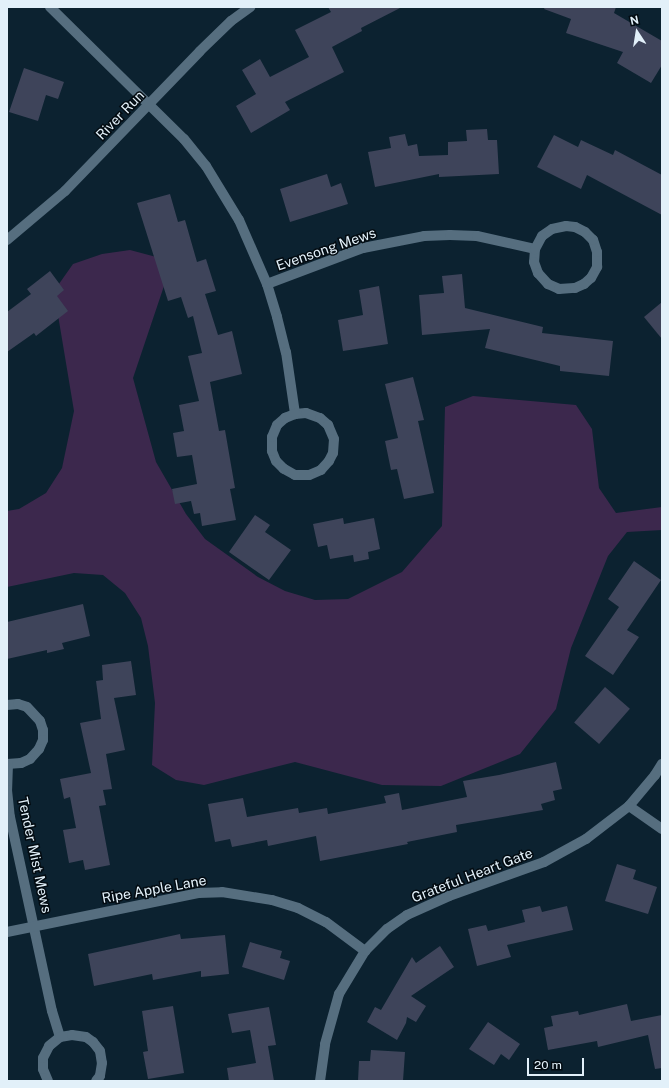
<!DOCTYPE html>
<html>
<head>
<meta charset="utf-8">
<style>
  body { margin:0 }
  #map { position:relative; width:669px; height:1088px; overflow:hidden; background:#0c2230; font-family:"Public Sans",sans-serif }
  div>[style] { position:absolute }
  .green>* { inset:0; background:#3c284d }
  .building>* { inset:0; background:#3e445a; transform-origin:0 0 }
  .street>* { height:10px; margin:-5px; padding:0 5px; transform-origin:5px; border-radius:5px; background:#566e7f }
  .secondary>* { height:10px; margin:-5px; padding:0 5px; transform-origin:5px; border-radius:5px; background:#566e7f }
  span { translate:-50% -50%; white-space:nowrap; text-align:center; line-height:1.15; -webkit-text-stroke:3px #030b11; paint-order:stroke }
  .street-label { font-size:14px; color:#e2f0f9 }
  .frame { position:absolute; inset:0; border:8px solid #e2f0f9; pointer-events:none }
  .north { position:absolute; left:617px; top:12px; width:40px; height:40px; -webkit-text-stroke:3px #030b11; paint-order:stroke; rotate:348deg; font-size:11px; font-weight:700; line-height:16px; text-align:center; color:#e2f0f9 }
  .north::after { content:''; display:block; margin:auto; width:14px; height:18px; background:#e2f0f9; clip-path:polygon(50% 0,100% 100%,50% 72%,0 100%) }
  .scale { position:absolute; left:527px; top:1058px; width:57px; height:18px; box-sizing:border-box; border:2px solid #e2f0f9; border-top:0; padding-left:5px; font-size:12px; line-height:14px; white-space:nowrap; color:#e2f0f9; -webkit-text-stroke:3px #030b11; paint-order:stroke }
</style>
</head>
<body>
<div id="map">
  <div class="green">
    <i style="clip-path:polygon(130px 250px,160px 258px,164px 286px,133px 378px,156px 462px,186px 514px,205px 539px,258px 577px,285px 591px,315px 600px,348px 599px,402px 572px,442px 526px,445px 407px,473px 396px,576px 405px,592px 429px,599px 488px,616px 513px,662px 507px,662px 530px,627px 532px,608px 556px,571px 648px,556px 709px,520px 754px,441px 786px,382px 785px,295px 762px,204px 785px,176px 780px,152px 765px,155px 703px,148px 646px,141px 618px,125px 593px,103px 575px,74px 573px,7px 587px,7px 511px,19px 509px,46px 493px,62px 468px,74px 411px,54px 291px,73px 264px,102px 254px)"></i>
  </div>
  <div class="building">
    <i style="clip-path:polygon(328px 7px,402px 7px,361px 28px,362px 31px,332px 47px,344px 72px,285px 102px,290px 110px,251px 133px,236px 106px,256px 94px,242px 70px,260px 59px,270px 77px,309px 57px,295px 30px,331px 12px)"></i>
    <i style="clip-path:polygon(545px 7px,616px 7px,614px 13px,662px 41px,662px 65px,651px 83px,617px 63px,623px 52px,566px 33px,571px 19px,544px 9px)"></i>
    <i style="clip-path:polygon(24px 68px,64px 82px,58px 99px,46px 95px,38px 121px,9px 112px)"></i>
    <i style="clip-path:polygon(487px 129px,488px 140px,497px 140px,499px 174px,439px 177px,439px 174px,375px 187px,368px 152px,391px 148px,389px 137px,405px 134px,408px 146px,417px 144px,419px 156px,448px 155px,448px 142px,467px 141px,466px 130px)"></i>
    <i style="clip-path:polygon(554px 135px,578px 147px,581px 140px,613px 155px,615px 150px,662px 175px,662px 215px,587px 175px,581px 189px,537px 167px)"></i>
    <i style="clip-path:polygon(327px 174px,331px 187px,341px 183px,348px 204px,290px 222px,280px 189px)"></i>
    <i style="clip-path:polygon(170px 194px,178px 222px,185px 220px,197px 262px,206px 259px,216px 291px,205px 294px,218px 335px,232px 331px,242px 374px,210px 382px,219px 431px,225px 430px,235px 488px,230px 489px,236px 520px,202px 526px,200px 513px,194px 514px,191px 501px,175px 504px,172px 489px,197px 484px,192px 455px,177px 457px,173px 433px,184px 431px,179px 405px,199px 401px,188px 356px,202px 353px,193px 316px,188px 318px,181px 297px,168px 301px,137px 203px)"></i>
    <i style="clip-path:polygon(50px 271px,64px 290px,57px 296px,68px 311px,36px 336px,34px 333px,7px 352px,7px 312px,31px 294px,27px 289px)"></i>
    <i style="clip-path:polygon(462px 274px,465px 308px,543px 327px,542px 333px,613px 341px,609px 376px,560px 371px,560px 366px,485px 348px,490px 329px,422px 335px,419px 295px,444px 293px,442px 276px)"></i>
    <i style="clip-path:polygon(379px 286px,388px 344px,343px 351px,338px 320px,363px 315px,359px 290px)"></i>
    <i style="clip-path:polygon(662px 302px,662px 339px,644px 317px)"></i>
    <i style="clip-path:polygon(413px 377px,424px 420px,418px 421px,434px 493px,404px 499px,397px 469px,391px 470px,385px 441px,398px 438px,385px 384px)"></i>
    <i style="clip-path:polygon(255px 515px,270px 525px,265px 532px,291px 550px,269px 580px,229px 552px)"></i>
    <i style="clip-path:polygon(343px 518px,344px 524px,374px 518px,380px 549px,368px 552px,369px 559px,354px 562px,353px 555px,330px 559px,327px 545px,318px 547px,313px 524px)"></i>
    <i style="clip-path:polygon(634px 561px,661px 580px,627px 630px,639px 637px,613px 675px,585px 656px,619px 607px,608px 599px)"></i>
    <i style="clip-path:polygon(83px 604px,90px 636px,62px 643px,64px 649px,47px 653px,47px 650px,7px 659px,7px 622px)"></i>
    <i style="clip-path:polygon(131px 661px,136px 695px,114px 698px,125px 750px,106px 754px,112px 789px,103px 790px,106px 805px,99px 806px,110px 865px,85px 870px,83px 860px,69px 863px,63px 830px,76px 828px,70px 797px,64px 799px,60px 779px,91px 773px,80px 723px,101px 719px,96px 681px,103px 680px,102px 665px)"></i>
    <i style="left:605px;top:687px;width:33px;height:47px;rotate:41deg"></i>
    <i style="clip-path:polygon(556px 762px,562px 789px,553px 791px,555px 800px,541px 804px,543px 810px,456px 825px,457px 832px,407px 842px,408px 844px,320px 861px,316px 836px,268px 846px,267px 840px,232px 847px,230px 839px,215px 842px,208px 804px,243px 798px,247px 817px,298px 808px,299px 813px,327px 808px,328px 814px,386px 803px,384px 796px,399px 793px,402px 810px,467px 797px,463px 781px,499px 775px)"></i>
    <i style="clip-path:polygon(617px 864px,636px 870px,633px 879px,657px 887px,648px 914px,605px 901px)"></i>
    <i style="clip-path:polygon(540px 906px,542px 912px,567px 906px,573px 930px,507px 945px,511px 957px,477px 966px,468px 929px,486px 925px,488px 931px,525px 922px,522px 910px)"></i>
    <i style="clip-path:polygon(180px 934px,181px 939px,225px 935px,229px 974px,201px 977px,201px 971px,153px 980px,152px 974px,94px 986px,88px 954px)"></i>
    <i style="clip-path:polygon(250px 942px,282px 951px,280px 958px,290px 961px,284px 980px,242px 967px)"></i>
    <i style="clip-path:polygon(440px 946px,454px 967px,411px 996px,426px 1006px,416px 1022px,407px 1017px,406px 1023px,397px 1040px,367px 1022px,375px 1007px,381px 1010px,412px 957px,416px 963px)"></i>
    <i style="clip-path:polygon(627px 1004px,631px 1021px,662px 1015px,662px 1068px,655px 1069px,648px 1035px,598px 1047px,597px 1041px,548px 1050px,544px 1028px,553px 1026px,551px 1016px,578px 1011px,579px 1015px)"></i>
    <i style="clip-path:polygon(173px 1006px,184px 1073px,148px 1079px,143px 1052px,148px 1051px,142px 1011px)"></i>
    <i style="clip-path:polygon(269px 1007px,276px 1045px,268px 1046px,274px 1081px,229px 1081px,227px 1068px,256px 1063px,250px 1030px,232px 1033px,228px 1014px)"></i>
    <i style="clip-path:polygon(488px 1022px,520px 1044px,509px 1060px,501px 1054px,494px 1065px,469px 1049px)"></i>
    <i style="clip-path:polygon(371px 1050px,405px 1052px,403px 1081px,358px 1081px,359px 1061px,370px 1061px)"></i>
  </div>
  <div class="street">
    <i style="left:50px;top:7px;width:188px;rotate:44.6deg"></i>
    <i style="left:184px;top:139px;width:35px;rotate:51deg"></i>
    <i style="left:206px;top:166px;width:63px;rotate:58.6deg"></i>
    <i style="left:239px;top:220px;width:70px;rotate:66.4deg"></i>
    <i style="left:267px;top:284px;width:34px;rotate:73deg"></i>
    <i style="left:277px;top:317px;width:36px;rotate:76deg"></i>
    <i style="left:286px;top:352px;width:63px;rotate:81.7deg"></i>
    <i style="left:295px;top:414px;width:11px;rotate:-5deg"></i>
    <i style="left:306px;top:413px;width:15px;rotate:20deg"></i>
    <i style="left:320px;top:418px;width:11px;rotate:41deg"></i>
    <i style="left:328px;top:425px;width:15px;rotate:67deg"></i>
    <i style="left:334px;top:439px;width:14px;rotate:94deg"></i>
    <i style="left:333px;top:453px;width:9px;rotate:117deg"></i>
    <i style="left:329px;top:461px;width:12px;rotate:132deg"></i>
    <i style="left:321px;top:470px;width:13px;rotate:157deg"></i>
    <i style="left:309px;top:475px;width:14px;rotate:180deg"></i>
    <i style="left:295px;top:475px;width:13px;rotate:-151deg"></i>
    <i style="left:284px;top:469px;width:11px;rotate:-135deg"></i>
    <i style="left:276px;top:461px;width:11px;rotate:-112deg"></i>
    <i style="left:272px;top:451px;width:14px;rotate:-90deg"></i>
    <i style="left:272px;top:437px;width:13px;rotate:-67deg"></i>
    <i style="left:277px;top:425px;width:11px;rotate:-41deg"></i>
    <i style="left:285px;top:418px;width:11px;rotate:-22deg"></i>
    <i style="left:7px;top:240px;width:76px;rotate:-40.2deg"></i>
    <i style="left:65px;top:191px;width:194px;rotate:-46deg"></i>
    <i style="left:200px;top:51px;width:43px;rotate:-44.1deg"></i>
    <i style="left:231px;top:21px;width:24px;rotate:-36deg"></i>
    <i style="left:267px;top:284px;width:103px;rotate:-20.6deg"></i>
    <i style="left:363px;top:248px;width:62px;rotate:-11.1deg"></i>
    <i style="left:424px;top:236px;width:26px;rotate:-2deg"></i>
    <i style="left:450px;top:235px;width:27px;rotate:2deg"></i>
    <i style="left:477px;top:236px;width:59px;rotate:12.6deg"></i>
    <i style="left:535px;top:249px;width:13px;rotate:94deg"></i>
    <i style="left:534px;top:262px;width:12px;rotate:70deg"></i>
    <i style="left:538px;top:273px;width:15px;rotate:48deg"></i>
    <i style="left:548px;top:284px;width:12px;rotate:24deg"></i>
    <i style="left:559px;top:289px;width:16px;rotate:-4deg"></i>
    <i style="left:575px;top:288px;width:10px;rotate:-24deg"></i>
    <i style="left:584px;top:284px;width:9px;rotate:-41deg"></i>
    <i style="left:591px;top:278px;width:13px;rotate:-61deg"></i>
    <i style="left:597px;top:267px;width:15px;rotate:-90deg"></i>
    <i style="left:597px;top:252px;width:13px;rotate:-108deg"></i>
    <i style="left:593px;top:240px;width:11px;rotate:-135deg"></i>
    <i style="left:585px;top:232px;width:11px;rotate:-153deg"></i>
    <i style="left:575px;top:227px;width:9px;rotate:-174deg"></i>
    <i style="left:566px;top:226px;width:14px;rotate:168deg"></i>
    <i style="left:552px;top:229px;width:12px;rotate:145deg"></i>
    <i style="left:542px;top:236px;width:15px;rotate:118deg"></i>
    <i style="left:7px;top:705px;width:11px;rotate:-5deg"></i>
    <i style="left:18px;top:704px;width:9px;rotate:18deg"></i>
    <i style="left:27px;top:707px;width:19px;rotate:47deg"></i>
    <i style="left:40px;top:721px;width:9px;rotate:72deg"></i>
    <i style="left:43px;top:730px;width:10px;rotate:90deg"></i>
    <i style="left:43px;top:740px;width:10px;rotate:114deg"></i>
    <i style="left:39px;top:749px;width:13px;rotate:132deg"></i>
    <i style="left:30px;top:759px;width:10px;rotate:156deg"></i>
    <i style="left:21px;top:763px;width:14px;rotate:176deg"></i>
    <i style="left:8px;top:764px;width:26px;rotate:92deg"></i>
    <i style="left:7px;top:790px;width:27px;rotate:84deg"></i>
    <i style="left:10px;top:817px;width:198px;rotate:77.8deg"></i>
    <i style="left:52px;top:1011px;width:27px;rotate:73deg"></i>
    <i style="left:629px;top:806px;width:40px;rotate:-50deg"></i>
    <i style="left:655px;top:775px;width:13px;rotate:-58deg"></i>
    <i style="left:48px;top:1081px;width:13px;rotate:-113deg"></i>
    <i style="left:43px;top:1069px;width:11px;rotate:-90deg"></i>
    <i style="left:43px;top:1058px;width:13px;rotate:-63deg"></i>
    <i style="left:49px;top:1046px;width:14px;rotate:-39deg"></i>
    <i style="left:60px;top:1037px;width:12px;rotate:-9deg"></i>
    <i style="left:72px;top:1035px;width:14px;rotate:8deg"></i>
    <i style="left:86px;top:1037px;width:9px;rotate:36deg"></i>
    <i style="left:93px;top:1042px;width:11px;rotate:52deg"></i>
    <i style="left:100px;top:1051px;width:12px;rotate:81deg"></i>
    <i style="left:102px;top:1063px;width:13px;rotate:99deg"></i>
    <i style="left:100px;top:1076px;width:6px;rotate:129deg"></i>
    <i style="left:320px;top:1081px;width:37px;rotate:-82deg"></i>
    <i style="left:325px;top:1044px;width:52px;rotate:-74.4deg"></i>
    <i style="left:339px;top:994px;width:50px;rotate:-58.8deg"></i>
  </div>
  <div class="secondary">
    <i style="left:7px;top:932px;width:195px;rotate:-11.5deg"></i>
    <i style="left:198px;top:893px;width:24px;rotate:-2deg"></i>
    <i style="left:222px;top:892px;width:51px;rotate:9.1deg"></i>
    <i style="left:272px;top:900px;width:27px;rotate:17deg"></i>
    <i style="left:298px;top:908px;width:31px;rotate:27deg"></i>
    <i style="left:326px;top:922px;width:49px;rotate:36.6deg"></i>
    <i style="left:365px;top:951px;width:31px;rotate:-45deg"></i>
    <i style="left:387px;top:929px;width:24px;rotate:-35deg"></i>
    <i style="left:407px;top:915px;width:46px;rotate:-24.3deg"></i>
    <i style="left:449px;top:896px;width:101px;rotate:-19.7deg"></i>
    <i style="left:544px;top:862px;width:48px;rotate:-28.7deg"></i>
    <i style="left:586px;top:839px;width:54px;rotate:-37.5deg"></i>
    <i style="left:629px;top:806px;width:40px;rotate:34.9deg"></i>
  </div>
  <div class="street-label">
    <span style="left:120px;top:115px;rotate:-46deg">River Run</span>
    <span style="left:326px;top:249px;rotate:-19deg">Evensong Mews</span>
    <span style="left:35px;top:855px;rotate:78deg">Tender Mist Mews</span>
    <span style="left:472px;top:875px;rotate:-21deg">Grateful Heart Gate</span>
    <span style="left:154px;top:889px;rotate:-10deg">Ripe Apple Lane</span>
  </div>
  <div class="frame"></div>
  <div class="north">N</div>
  <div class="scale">20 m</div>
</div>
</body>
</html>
